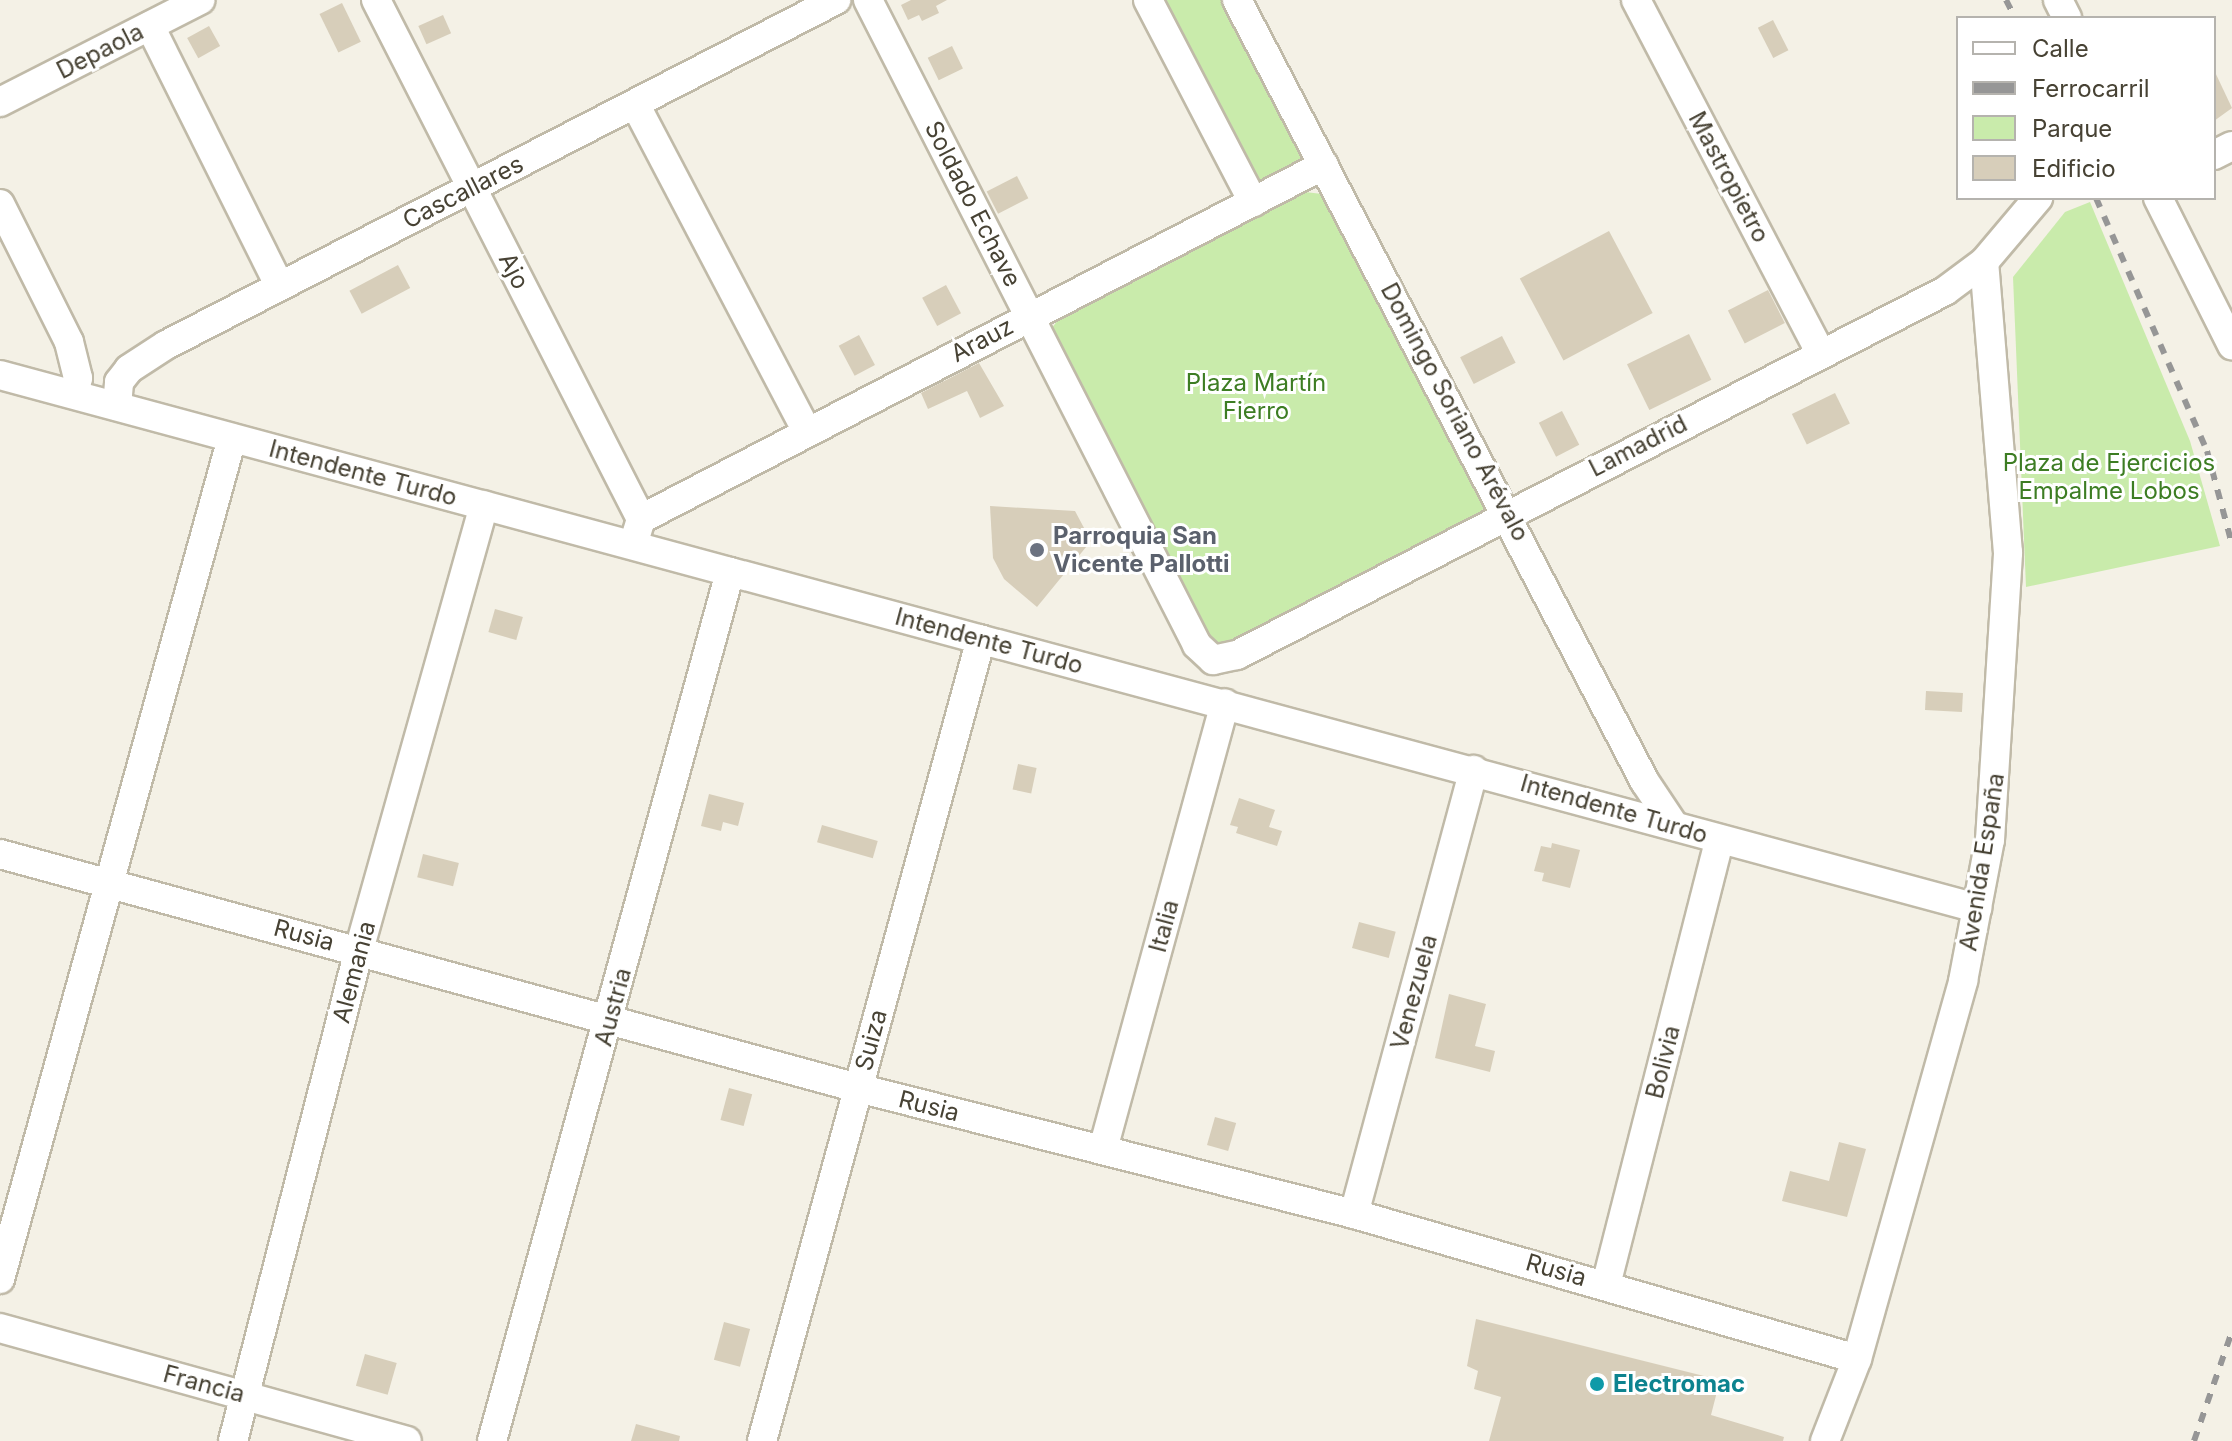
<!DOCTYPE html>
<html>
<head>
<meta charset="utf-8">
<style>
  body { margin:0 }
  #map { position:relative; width:2232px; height:1441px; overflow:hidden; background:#f4f1e6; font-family:Inter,sans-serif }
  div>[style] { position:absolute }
  .green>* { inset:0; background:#c9ebab }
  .building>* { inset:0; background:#d7ceba; transform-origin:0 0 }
  .roads { filter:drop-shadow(2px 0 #c0baa8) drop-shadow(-2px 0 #c0baa8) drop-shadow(0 2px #c0baa8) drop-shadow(0 -2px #c0baa8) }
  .minor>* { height:28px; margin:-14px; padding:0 14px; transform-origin:14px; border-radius:14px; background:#fff }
  .rail>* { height:6px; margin-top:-3px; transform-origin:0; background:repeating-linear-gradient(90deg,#969696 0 10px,transparent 0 20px) }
  .dots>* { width:22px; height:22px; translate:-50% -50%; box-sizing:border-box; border:4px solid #fff; border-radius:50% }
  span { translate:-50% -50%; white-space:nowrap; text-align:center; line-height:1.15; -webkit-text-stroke:6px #fff; paint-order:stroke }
  .street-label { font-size:24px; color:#474234 }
  .park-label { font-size:24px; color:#3d7d23 }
  .worship-label { font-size:24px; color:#5b616d; font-weight:700 }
  .left { translate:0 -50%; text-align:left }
  .culture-label { font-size:24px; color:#0d838f; font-weight:700 }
  .legend { position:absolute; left:1956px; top:16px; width:260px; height:184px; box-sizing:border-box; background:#fff; border:2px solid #b5b3ae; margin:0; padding:10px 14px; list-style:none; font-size:24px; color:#474234 }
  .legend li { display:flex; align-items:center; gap:16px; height:40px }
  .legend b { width:40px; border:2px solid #b5b3ae }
</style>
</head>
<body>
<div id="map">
  <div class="green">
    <i style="clip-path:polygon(1149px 0,1223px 0,1308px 164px,1251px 193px)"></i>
    <i style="clip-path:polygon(1305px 192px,1322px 194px,1330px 202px,1484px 507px,1480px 515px,1221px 647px,1205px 635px,1051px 329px,1058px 320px)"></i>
    <i style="clip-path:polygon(2090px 202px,2190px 441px,2220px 546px,2026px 587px,2013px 277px,2065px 212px)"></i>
  </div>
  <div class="building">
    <i style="clip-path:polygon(911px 0,947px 0,936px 6px,939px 13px,922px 21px,919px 15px,908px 20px,901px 5px)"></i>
    <i style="left:342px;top:3px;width:43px;height:25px;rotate:64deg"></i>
    <i style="left:443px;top:15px;width:20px;height:27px;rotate:66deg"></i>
    <i style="left:1773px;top:20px;width:34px;height:17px;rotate:63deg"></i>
    <i style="left:209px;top:26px;width:23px;height:25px;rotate:61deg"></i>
    <i style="left:952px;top:46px;width:25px;height:27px;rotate:64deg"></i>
    <i style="clip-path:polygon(2214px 70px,2232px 108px,2214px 121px)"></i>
    <i style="left:1017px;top:176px;width:25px;height:34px;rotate:63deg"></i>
    <i style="left:1609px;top:231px;width:93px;height:101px;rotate:62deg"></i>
    <i style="left:398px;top:265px;width:26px;height:55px;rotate:62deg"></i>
    <i style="left:946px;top:285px;width:32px;height:27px;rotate:62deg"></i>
    <i style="left:1768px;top:290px;width:37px;height:45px;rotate:63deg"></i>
    <i style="left:1689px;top:334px;width:51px;height:69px;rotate:64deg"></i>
    <i style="left:859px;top:335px;width:34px;height:23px;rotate:62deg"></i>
    <i style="left:1502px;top:336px;width:30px;height:47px;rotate:63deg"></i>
    <i style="clip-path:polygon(979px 363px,1004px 406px,980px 418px,967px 391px,928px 409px,921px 393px)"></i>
    <i style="left:1835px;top:393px;width:34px;height:48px;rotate:64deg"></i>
    <i style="left:1562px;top:411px;width:38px;height:26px;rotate:63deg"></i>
    <i style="clip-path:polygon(990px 506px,1075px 511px,1091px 541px,1037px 607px,1004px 579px,993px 558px)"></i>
    <i style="left:495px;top:609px;width:29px;height:24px;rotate:16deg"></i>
    <i style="left:1926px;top:691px;width:37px;height:19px;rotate:3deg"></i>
    <i style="left:1018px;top:764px;width:19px;height:26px;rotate:12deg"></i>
    <i style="clip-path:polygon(709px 794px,744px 803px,738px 826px,723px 822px,721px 831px,701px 826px)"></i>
    <i style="clip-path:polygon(1239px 798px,1275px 810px,1269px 827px,1282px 831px,1277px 846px,1236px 833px,1238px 827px,1230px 825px)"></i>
    <i style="left:822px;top:825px;width:58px;height:18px;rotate:16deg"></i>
    <i style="clip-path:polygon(1552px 843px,1580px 850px,1570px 888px,1542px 881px,1544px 873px,1534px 871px,1541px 846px,1551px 848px)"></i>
    <i style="left:423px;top:854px;width:37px;height:24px;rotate:14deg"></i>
    <i style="left:1359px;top:922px;width:38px;height:27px;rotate:15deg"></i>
    <i style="clip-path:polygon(1449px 994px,1486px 1004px,1475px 1046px,1495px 1051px,1490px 1072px,1435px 1058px)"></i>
    <i style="left:729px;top:1088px;width:24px;height:33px;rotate:15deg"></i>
    <i style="left:1215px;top:1117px;width:22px;height:29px;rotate:16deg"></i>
    <i style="clip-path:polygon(1839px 1142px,1866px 1149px,1847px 1217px,1782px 1201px,1790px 1171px,1829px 1181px)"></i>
    <i style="clip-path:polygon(1476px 1319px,1720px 1380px,1711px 1415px,1784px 1437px,1783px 1441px,1489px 1441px,1501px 1397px,1474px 1389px,1478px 1371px,1467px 1366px)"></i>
    <i style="left:724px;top:1322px;width:27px;height:39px;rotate:15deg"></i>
    <i style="left:365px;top:1354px;width:33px;height:33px;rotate:16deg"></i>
    <i style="clip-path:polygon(636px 1424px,680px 1436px,679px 1441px,631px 1441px)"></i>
  </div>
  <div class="roads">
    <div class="minor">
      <i style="left:376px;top:0;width:583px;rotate:62.95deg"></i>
      <i style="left:641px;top:519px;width:17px;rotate:107deg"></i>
      <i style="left:868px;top:0;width:724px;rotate:62.97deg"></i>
      <i style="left:1197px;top:645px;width:22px;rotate:43deg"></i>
      <i style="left:1148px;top:0;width:228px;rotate:62.5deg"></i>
      <i style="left:1237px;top:0;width:882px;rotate:62.45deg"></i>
      <i style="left:1645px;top:782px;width:50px;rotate:56.3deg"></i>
      <i style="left:1636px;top:0;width:399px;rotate:62.4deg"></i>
      <i style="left:2058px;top:0;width:20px;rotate:63deg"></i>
      <i style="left:150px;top:26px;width:289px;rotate:63.5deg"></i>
      <i style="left:0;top:102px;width:225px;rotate:-27deg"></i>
      <i style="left:635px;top:104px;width:370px;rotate:62.3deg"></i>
      <i style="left:2214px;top:155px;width:20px;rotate:-27deg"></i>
      <i style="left:2158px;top:198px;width:165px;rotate:63.3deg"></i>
      <i style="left:0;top:204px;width:154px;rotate:63.4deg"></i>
      <i style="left:69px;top:342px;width:37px;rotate:76deg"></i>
      <i style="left:78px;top:378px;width:16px;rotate:104deg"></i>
      <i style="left:0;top:375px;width:2048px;rotate:15.09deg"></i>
      <i style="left:117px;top:406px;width:24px;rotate:-85deg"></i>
      <i style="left:119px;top:382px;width:16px;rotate:-52deg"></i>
      <i style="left:129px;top:369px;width:44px;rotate:-33deg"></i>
      <i style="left:166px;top:345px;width:754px;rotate:-27.25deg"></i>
      <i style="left:641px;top:519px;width:769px;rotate:-27.4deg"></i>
      <i style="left:1213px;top:660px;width:25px;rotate:-12deg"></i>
      <i style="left:1237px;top:655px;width:796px;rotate:-27.21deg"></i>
      <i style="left:1945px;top:291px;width:49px;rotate:-36.6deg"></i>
      <i style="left:1984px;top:262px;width:84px;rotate:-49.8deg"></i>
      <i style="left:0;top:854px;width:889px;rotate:15.26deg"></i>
      <i style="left:858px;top:1088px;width:512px;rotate:14.25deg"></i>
      <i style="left:1354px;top:1214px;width:523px;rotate:16.08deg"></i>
      <i style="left:1103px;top:1149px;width:462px;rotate:-74.7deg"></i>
      <i style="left:1354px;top:1214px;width:460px;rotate:-74.9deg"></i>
      <i style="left:0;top:1279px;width:872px;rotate:-74.58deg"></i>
      <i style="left:1606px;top:1285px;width:460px;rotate:-75.7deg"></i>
      <i style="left:0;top:1328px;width:422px;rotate:15.5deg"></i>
      <i style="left:233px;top:1441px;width:507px;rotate:-75.61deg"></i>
      <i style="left:359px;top:950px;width:462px;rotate:-74.3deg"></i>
      <i style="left:492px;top:1441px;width:901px;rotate:-74.68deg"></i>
      <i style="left:762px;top:1441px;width:831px;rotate:-74.73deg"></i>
      <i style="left:1825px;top:1441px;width:88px;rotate:-68.7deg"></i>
      <i style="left:1857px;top:1359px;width:393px;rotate:-74.3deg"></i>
      <i style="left:1963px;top:981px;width:144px;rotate:-79.2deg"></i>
      <i style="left:1990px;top:840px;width:288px;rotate:-86.4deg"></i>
      <i style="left:2008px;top:553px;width:292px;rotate:-94.7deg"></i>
    </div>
  </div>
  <div class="rail">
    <i style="left:2006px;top:0;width:20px;rotate:63deg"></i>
    <i style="left:2096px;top:198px;width:276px;rotate:66.3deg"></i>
    <i style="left:2207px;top:451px;width:96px;rotate:75deg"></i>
    <i style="left:2194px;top:1441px;width:116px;rotate:-70.9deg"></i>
  </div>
  <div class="dots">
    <i style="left:1037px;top:550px;background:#6b7280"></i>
    <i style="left:1597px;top:1384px;background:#0f9aa8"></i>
  </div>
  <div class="street-label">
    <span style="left:100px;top:51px;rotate:-27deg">Depaola</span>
    <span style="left:1729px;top:177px;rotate:62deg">Mastropietro</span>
    <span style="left:463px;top:192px;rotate:-27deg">Cascallares</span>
    <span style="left:973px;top:204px;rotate:63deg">Soldado Echave</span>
    <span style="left:514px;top:271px;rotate:63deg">Ajo</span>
    <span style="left:982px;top:340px;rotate:-28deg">Arauz</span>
    <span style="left:1455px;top:412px;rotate:62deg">Domingo Soriano Arévalo</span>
    <span style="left:1638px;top:446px;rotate:-27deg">Lamadrid</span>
    <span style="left:363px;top:473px;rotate:15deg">Intendente Turdo</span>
    <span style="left:989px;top:641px;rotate:15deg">Intendente Turdo</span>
    <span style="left:1614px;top:809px;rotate:16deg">Intendente Turdo</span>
    <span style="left:1982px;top:862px;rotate:-81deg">Avenida España</span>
    <span style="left:1164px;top:926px;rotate:-75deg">Italia</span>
    <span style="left:304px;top:935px;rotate:15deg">Rusia</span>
    <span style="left:354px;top:972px;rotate:-75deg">Alemania</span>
    <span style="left:1414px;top:992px;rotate:-75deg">Venezuela</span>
    <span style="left:613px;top:1007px;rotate:-75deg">Austria</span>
    <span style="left:871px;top:1040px;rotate:-75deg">Suiza</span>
    <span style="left:1663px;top:1062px;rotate:-76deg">Bolivia</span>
    <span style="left:929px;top:1106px;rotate:14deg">Rusia</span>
    <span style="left:1556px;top:1270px;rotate:16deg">Rusia</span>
    <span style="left:204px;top:1384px;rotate:15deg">Francia</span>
  </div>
  <div class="park-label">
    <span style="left:1256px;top:397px">Plaza Martín<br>Fierro</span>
    <span style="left:2109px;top:477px">Plaza de Ejercicios<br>Empalme Lobos</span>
  </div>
  <div class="worship-label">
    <span class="left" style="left:1053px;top:550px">Parroquia San<br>Vicente Pallotti</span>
  </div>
  <div class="culture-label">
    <span class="left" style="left:1613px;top:1384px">Electromac</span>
  </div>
  <ul class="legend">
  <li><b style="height:10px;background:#fff"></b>Calle</li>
  <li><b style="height:10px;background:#969696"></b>Ferrocarril</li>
  <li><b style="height:22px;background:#c9ebab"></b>Parque</li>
  <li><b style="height:22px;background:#d7ceba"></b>Edificio</li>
  </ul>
</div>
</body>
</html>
